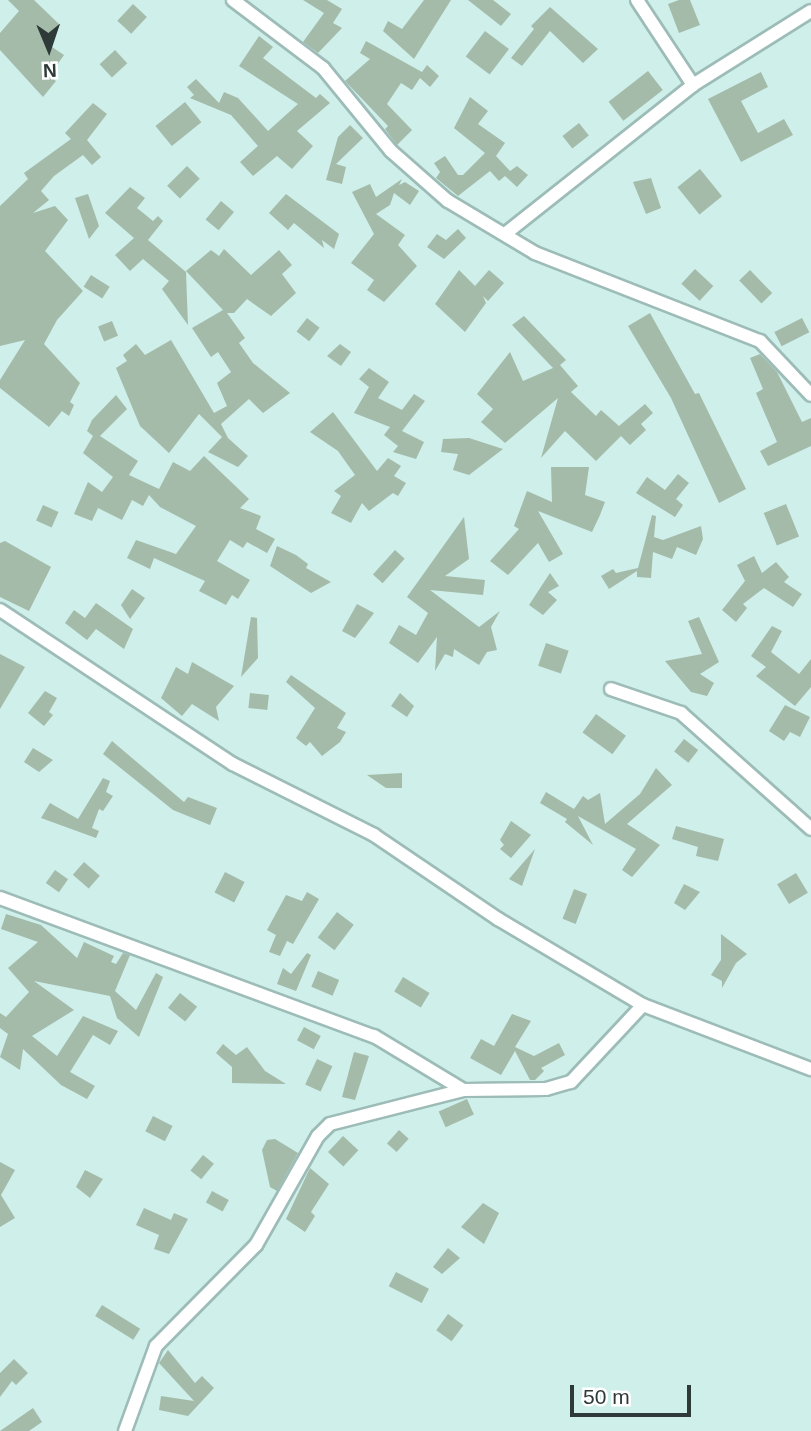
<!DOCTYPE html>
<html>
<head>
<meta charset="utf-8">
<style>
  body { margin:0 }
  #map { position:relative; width:811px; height:1431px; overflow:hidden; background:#ceefea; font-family:Arial,sans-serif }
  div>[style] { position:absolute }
  .building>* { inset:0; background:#a4bbaa; transform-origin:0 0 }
  .roads { filter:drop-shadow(2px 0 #9dbcb7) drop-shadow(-2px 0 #9dbcb7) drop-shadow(0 2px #9dbcb7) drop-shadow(0 -2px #9dbcb7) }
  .minor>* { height:12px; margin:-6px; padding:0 6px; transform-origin:6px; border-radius:6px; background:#fff }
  span { translate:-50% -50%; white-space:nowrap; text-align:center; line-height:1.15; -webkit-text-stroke:5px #fff; paint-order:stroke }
  .north { position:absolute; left:14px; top:14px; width:70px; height:70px; -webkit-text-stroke:5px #fff; paint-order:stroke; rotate:178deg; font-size:19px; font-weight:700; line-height:28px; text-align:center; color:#2d3a38 }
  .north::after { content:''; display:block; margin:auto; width:24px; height:32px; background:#2d3a38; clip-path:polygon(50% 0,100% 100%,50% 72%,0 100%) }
  .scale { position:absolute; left:570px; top:1385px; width:121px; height:32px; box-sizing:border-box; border:4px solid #2d3a38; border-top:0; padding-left:9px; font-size:21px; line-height:24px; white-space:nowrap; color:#2d3a38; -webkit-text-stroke:5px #fff; paint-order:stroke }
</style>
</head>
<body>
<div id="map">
  <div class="building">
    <i style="clip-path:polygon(8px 0,34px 0,60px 25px,43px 41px,64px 55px,49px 76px,56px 81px,43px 97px,0 50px,0 33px,19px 11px)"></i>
    <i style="clip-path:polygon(303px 0,327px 0,342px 9px,333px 23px,342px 28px,318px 53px,303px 42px,324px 13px)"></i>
    <i style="clip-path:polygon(424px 0,451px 0,414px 59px,383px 31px,388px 21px,402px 29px)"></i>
    <i style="clip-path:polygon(468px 0,493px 0,511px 14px,501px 26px)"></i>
    <i style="clip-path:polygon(679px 0,690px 0,700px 25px,679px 33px,668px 4px)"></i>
    <i style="left:133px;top:4px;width:19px;height:23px;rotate:43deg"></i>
    <i style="clip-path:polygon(550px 7px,598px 49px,583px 63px,550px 31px,522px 66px,511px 58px,534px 29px,531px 26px)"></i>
    <i style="left:485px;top:31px;width:30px;height:32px;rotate:37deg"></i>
    <i style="clip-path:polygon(259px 36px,273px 47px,263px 58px,316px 98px,320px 94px,330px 103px,297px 131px,313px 146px,292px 169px,277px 156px,253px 176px,240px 162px,258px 146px,231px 115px,190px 98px,194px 95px,187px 87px,196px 79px,219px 103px,224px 92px,238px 98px,268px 131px,298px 104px,239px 66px)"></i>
    <i style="clip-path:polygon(366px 41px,422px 72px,427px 65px,439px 76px,430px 87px,420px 78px,412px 90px,401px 83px,387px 104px,412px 130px,397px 145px,385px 129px,388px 126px,345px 81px,370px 59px,360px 53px)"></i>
    <i style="left:115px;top:50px;width:18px;height:21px;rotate:47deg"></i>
    <i style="left:648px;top:71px;width:24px;height:50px;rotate:52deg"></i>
    <i style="clip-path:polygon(761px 72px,768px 87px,741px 101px,758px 133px,784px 119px,793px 135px,741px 162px,708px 99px)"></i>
    <i style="clip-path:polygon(470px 97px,488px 111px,478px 124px,505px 143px,496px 156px,510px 171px,517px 166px,528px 175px,517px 187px,505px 176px,499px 181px,490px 171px,458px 196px,436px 178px,440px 172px,434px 163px,445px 156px,458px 175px,463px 175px,485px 153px,454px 128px)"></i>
    <i style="left:185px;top:102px;width:26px;height:38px;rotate:51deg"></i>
    <i style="clip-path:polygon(93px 103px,107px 114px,87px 140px,101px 157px,92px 165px,83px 155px,54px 176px,41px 191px,49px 200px,33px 213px,55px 206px,68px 220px,45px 251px,83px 291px,57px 320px,44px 344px,80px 383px,70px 402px,74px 405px,69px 416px,62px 411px,49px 427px,0 388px,0 380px,25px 340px,0 346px,0 206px,28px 179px,24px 173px,71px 139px,65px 133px)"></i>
    <i style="left:579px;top:123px;width:16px;height:21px;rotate:52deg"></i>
    <i style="clip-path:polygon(350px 125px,363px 138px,336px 164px,346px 167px,342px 184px,326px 180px,338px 137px)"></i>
    <i style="left:187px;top:166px;width:18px;height:28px;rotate:45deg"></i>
    <i style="left:700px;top:169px;width:35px;height:29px;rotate:51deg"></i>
    <i style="clip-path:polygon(651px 178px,661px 208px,646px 214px,633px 182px)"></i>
    <i style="clip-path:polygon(402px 179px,399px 185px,405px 182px,419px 191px,410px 205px,394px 193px,390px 205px,376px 214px,405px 235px,398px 245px,417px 266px,384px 302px,367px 290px,374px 280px,351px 263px,374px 234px,352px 192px,370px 184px,376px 197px)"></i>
    <i style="clip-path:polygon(130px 187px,145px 198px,137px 208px,153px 221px,158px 216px,163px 221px,148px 240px,186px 272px,188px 325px,162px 289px,169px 281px,143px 259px,130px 271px,115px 255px,134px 238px,105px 213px)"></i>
    <i style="clip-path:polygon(88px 194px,99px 226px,89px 239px,75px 198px)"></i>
    <i style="clip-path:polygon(286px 194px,339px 234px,334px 249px,322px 240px,324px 248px,294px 223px,288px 230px,269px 213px)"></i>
    <i style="left:221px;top:201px;width:17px;height:24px;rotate:40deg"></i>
    <i style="clip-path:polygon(458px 229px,466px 238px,444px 259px,427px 247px,437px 234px,446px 240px)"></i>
    <i style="clip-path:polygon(224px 249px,251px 275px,279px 250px,292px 265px,282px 274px,296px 293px,271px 316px,247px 299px,234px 313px,227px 313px,245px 338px,239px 343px,253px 363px,290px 393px,263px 413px,249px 399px,221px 424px,228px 438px,248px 456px,238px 467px,208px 452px,222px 437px,199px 414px,169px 453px,140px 426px,116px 368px,127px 361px,123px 355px,136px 344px,145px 355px,171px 340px,214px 413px,227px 406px,217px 383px,231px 372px,218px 352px,211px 357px,192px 328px,223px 310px,186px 271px,211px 250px,219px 256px)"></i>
    <i style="left:695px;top:269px;width:25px;height:20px;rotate:43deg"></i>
    <i style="clip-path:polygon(459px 270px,475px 286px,489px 270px,504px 283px,488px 301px,483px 296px,486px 303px,465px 332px,435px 304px)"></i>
    <i style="left:750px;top:270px;width:32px;height:15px;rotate:46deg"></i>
    <i style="left:91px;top:275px;width:22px;height:14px;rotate:32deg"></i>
    <i style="clip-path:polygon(650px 313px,695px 394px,699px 393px,746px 489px,719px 503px,671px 398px,628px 326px)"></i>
    <i style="clip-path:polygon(524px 316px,566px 360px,560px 365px,578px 386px,571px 392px,596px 416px,601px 410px,619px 426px,645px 404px,653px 413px,641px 424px,646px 430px,630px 445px,621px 436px,596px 461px,565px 431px,541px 458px,558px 398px,505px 443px,481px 422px,493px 409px,477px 394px,510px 352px,523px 381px,553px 368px,512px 325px)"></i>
    <i style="left:307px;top:318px;width:16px;height:17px;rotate:38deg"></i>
    <i style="left:802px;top:318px;width:16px;height:31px;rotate:63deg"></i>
    <i style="left:112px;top:321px;width:16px;height:15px;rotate:68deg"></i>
    <i style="clip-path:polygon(340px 344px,351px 352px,341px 366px,327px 356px)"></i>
    <i style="clip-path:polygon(760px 354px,777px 372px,802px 422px,811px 418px,811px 446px,768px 466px,760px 451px,777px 442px,756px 393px,763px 389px,750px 358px)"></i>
    <i style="clip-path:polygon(369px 368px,389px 382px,378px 398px,402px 410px,414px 394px,425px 401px,402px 431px,424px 442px,416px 459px,393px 452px,398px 446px,384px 435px,390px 427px,354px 413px,369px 387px,359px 379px)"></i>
    <i style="clip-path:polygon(116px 395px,127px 409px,100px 436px,138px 461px,129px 475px,159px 489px,173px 462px,190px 471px,204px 456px,249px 499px,240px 508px,261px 516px,256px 529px,275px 539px,267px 553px,247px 542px,243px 548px,230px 540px,217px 561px,250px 580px,238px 599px,232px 595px,226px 605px,199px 591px,205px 581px,154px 558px,150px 569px,127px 558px,136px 540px,176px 554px,196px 526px,160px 507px,149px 495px,143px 506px,132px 500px,122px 520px,98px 508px,92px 521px,74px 514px,88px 482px,102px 492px,113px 477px,83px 453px,93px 436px,87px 431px,92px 420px)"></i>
    <i style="clip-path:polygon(333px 412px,377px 471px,388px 458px,401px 466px,394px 476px,406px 483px,398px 496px,393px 493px,369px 511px,362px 503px,351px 523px,331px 513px,341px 496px,334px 491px,355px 475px,338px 451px,310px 432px)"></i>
    <i style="clip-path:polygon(469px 438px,503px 449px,469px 475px,453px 470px,458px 454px,441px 452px,443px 439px)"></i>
    <i style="clip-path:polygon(551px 467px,589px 467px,585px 495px,605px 502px,600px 515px,592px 532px,538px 511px,563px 554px,549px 562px,538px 543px,508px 575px,490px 561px,519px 529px,514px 526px,527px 491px,552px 502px)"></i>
    <i style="clip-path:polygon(678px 474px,689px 483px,676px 499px,683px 505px,675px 517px,636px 493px,647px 477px,665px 490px)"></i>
    <i style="left:786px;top:504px;width:35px;height:24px;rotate:68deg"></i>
    <i style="left:43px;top:505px;width:17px;height:17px;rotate:24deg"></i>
    <i style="clip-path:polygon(652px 515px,656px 516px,654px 537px,663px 540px,701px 526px,703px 539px,696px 555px,677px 547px,672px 559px,653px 552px,651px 578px,637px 577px,637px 571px,609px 589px,601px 576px,613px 569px,616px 573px,638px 568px)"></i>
    <i style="clip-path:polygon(464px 517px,469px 559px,445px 576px,485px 580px,483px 595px,430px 590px,479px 627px,500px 611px,491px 627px,497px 650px,487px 652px,479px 665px,454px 649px,453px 657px,445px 654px,435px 671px,437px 637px,418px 663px,389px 643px,399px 625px,416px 635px,428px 613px,407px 597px)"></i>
    <i style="clip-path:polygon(5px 541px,51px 567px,29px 611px,0 597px,0 543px)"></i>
    <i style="clip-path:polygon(277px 546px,296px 555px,308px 564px,306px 568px,331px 582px,311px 593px,270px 566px)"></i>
    <i style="left:395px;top:550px;width:13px;height:33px;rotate:42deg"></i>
    <i style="clip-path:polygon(754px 556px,762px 573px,776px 562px,789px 577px,784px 582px,802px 594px,793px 607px,764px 588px,743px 604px,747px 608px,736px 622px,722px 610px,745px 581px,737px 565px)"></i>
    <i style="clip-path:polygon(550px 573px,559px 586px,548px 592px,557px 600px,543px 615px,529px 605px)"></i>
    <i style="clip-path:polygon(132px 589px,145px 598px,130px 619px,121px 605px)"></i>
    <i style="clip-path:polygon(96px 603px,133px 629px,124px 649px,96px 629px,87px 640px,65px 623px,74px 610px,85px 618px)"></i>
    <i style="clip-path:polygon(357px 604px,374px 613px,355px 638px,342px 631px)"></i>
    <i style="clip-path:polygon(251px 617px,257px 618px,258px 658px,241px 677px)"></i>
    <i style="clip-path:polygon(699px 617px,719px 662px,700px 674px,714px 683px,707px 696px,691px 692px,665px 661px,702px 654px,688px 621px)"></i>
    <i style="clip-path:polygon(772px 626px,782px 631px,771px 652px,799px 674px,811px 659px,811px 687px,795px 706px,756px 676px,766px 667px,751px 656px)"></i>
    <i style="left:546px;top:643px;width:24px;height:24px;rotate:19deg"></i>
    <i style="clip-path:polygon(0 654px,25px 667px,0 709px)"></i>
    <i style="clip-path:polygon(192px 662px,234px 686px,216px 707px,219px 721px,192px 704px,182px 716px,161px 698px,176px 667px,188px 674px)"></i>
    <i style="clip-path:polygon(291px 675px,346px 713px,337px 728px,346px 732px,340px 742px,322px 756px,310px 742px,306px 746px,296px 738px,315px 708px,286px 682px)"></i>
    <i style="clip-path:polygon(45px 691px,57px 698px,49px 712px,53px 715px,44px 726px,28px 713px)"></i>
    <i style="left:250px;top:693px;width:19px;height:15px;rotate:6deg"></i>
    <i style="clip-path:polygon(400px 693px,414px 706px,407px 717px,391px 706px)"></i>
    <i style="clip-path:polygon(785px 705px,810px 717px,800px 737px,790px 732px,784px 741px,769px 731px)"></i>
    <i style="left:596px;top:714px;width:37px;height:23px;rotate:36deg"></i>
    <i style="left:684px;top:739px;width:18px;height:16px;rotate:38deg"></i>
    <i style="clip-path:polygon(112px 741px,184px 802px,188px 797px,217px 808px,210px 825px,173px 810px,103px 754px)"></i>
    <i style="clip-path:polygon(33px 748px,53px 760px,39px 772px,24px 762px)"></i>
    <i style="clip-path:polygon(656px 768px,672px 785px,627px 824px,660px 845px,632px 877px,622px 870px,636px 849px,578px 816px,593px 845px,565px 822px,567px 819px,540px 803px,546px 792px,574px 809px,583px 796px,588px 800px,600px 793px,605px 824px,640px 794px)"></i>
    <i style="clip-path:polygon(402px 773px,402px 788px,386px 788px,367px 775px)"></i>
    <i style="clip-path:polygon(103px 778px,110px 781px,106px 792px,113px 796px,103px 811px,99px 809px,92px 828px,99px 831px,96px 838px,41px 818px,50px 803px,78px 819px)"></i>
    <i style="clip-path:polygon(511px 821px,531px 835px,511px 858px,500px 849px,504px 845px,500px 840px)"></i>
    <i style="clip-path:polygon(676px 826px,724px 839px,718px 861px,696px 856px,698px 847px,672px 839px)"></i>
    <i style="clip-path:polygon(535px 849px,522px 886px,509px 879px)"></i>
    <i style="left:84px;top:862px;width:21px;height:17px;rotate:41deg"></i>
    <i style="left:55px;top:870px;width:16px;height:16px;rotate:35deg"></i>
    <i style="left:225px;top:872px;width:22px;height:23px;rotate:27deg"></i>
    <i style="left:796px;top:873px;width:23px;height:22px;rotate:59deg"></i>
    <i style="clip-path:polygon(684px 884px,700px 892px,685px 910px,674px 903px)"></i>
    <i style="left:574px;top:889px;width:14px;height:32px;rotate:21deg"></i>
    <i style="clip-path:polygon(307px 892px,319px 899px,293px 944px,287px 941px,280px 956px,269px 952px,276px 935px,267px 930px,286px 895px,302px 901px)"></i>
    <i style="left:337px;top:912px;width:21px;height:32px;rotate:37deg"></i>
    <i style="clip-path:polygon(6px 914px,41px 925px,77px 958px,84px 942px,114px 956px,111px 962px,116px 964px,123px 953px,130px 955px,115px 991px,136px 1010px,156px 973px,163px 977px,139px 1037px,117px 1018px,110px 996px,34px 981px,74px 1010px,32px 1036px,57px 1056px,83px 1016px,118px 1031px,110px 1045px,93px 1035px,70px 1072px,95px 1086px,87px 1099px,61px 1085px,23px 1049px,20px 1070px,0 1057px,8px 1034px,0 1028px,0 1013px,6px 1017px,29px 992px,8px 968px,38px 942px,1px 929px)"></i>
    <i style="clip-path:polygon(721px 934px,747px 954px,736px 963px,722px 988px,722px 981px,711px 975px,721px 960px)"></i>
    <i style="clip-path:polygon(307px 953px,311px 955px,296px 991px,277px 984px,283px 968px,291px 974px)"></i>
    <i style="left:318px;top:971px;width:23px;height:17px;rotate:23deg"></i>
    <i style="left:403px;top:977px;width:31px;height:17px;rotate:31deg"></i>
    <i style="left:180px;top:993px;width:22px;height:19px;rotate:39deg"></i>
    <i style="clip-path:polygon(512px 1014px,531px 1021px,515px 1047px,534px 1056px,559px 1043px,565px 1055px,541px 1068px,544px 1071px,535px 1080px,530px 1080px,515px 1051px,501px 1075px,470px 1058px,481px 1039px,494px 1046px)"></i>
    <i style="left:304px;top:1027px;width:19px;height:15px;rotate:28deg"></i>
    <i style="clip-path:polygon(223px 1044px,236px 1055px,247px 1047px,265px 1071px,286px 1084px,232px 1083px,232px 1067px,216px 1053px)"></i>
    <i style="clip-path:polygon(354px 1052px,369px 1056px,355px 1100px,342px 1097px)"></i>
    <i style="left:317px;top:1059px;width:17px;height:28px;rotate:25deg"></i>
    <i style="left:467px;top:1099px;width:17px;height:31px;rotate:66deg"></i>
    <i style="left:153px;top:1116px;width:22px;height:17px;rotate:27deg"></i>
    <i style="left:399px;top:1130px;width:13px;height:18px;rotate:42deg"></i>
    <i style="left:343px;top:1136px;width:21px;height:22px;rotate:43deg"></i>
    <i style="clip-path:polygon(275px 1139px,298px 1153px,277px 1191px,270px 1187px,262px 1150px,267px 1140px)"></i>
    <i style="left:203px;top:1155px;width:14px;height:20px;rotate:39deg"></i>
    <i style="clip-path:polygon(0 1162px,15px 1170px,1px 1195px,15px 1218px,0 1227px)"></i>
    <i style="clip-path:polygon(310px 1168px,329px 1184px,311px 1212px,315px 1216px,305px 1232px,286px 1219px)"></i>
    <i style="clip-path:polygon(85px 1170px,103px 1179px,90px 1198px,76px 1187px)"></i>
    <i style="left:212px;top:1191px;width:19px;height:13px;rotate:28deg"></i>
    <i style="clip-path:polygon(483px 1203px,499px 1213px,484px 1244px,461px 1227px)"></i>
    <i style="clip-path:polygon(144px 1208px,171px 1220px,174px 1213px,188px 1219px,169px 1254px,154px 1249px,159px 1235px,136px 1225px)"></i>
    <i style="clip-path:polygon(448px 1248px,460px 1258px,442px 1274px,433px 1267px)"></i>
    <i style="left:396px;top:1272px;width:37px;height:16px;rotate:27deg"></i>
    <i style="left:102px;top:1305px;width:45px;height:13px;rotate:32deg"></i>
    <i style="left:448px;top:1314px;width:19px;height:20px;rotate:36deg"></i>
    <i style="clip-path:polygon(168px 1350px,195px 1383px,202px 1376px,214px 1388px,188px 1416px,159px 1410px,161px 1396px,194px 1401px,159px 1363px)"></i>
    <i style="clip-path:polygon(14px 1359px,28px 1373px,16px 1385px,12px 1381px,0 1397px,0 1373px)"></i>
    <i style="clip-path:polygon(33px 1408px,42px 1422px,29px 1431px,0 1431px)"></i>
  </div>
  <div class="roads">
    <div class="minor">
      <i style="left:233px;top:0;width:113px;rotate:37.1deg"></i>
      <i style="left:323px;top:68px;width:107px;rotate:50.7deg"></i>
      <i style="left:391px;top:151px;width:76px;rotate:41.3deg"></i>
      <i style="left:448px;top:201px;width:101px;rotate:30.9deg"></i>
      <i style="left:535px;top:253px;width:242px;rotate:21.4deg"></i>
      <i style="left:760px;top:341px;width:74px;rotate:46.6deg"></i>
      <i style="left:637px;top:0;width:102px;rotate:56.6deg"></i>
      <i style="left:505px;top:234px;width:240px;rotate:-38.4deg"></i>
      <i style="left:693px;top:85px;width:139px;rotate:-32.1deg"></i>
      <i style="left:0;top:610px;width:279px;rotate:33.5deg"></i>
      <i style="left:233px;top:764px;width:158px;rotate:26.7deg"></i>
      <i style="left:374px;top:835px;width:150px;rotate:34.1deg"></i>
      <i style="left:498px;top:919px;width:169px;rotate:30.7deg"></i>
      <i style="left:643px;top:1005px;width:180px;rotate:20.9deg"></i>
      <i style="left:611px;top:689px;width:74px;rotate:18.9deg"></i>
      <i style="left:681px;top:713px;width:174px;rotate:41.7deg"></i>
      <i style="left:0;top:898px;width:399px;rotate:20.3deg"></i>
      <i style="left:374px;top:1036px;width:104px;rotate:31.2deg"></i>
      <i style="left:125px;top:1431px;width:90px;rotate:-70deg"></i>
      <i style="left:156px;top:1346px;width:142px;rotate:-45.3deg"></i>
      <i style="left:256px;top:1245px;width:125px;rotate:-60.4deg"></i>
      <i style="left:318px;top:1136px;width:17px;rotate:-45deg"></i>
      <i style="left:330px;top:1124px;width:137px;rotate:-14.3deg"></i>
      <i style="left:463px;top:1090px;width:83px;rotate:-0.7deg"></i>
      <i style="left:546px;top:1089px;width:26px;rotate:-16deg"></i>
      <i style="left:571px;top:1082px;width:105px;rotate:-46.9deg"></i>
    </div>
  </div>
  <div class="north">N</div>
  <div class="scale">50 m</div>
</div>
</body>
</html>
